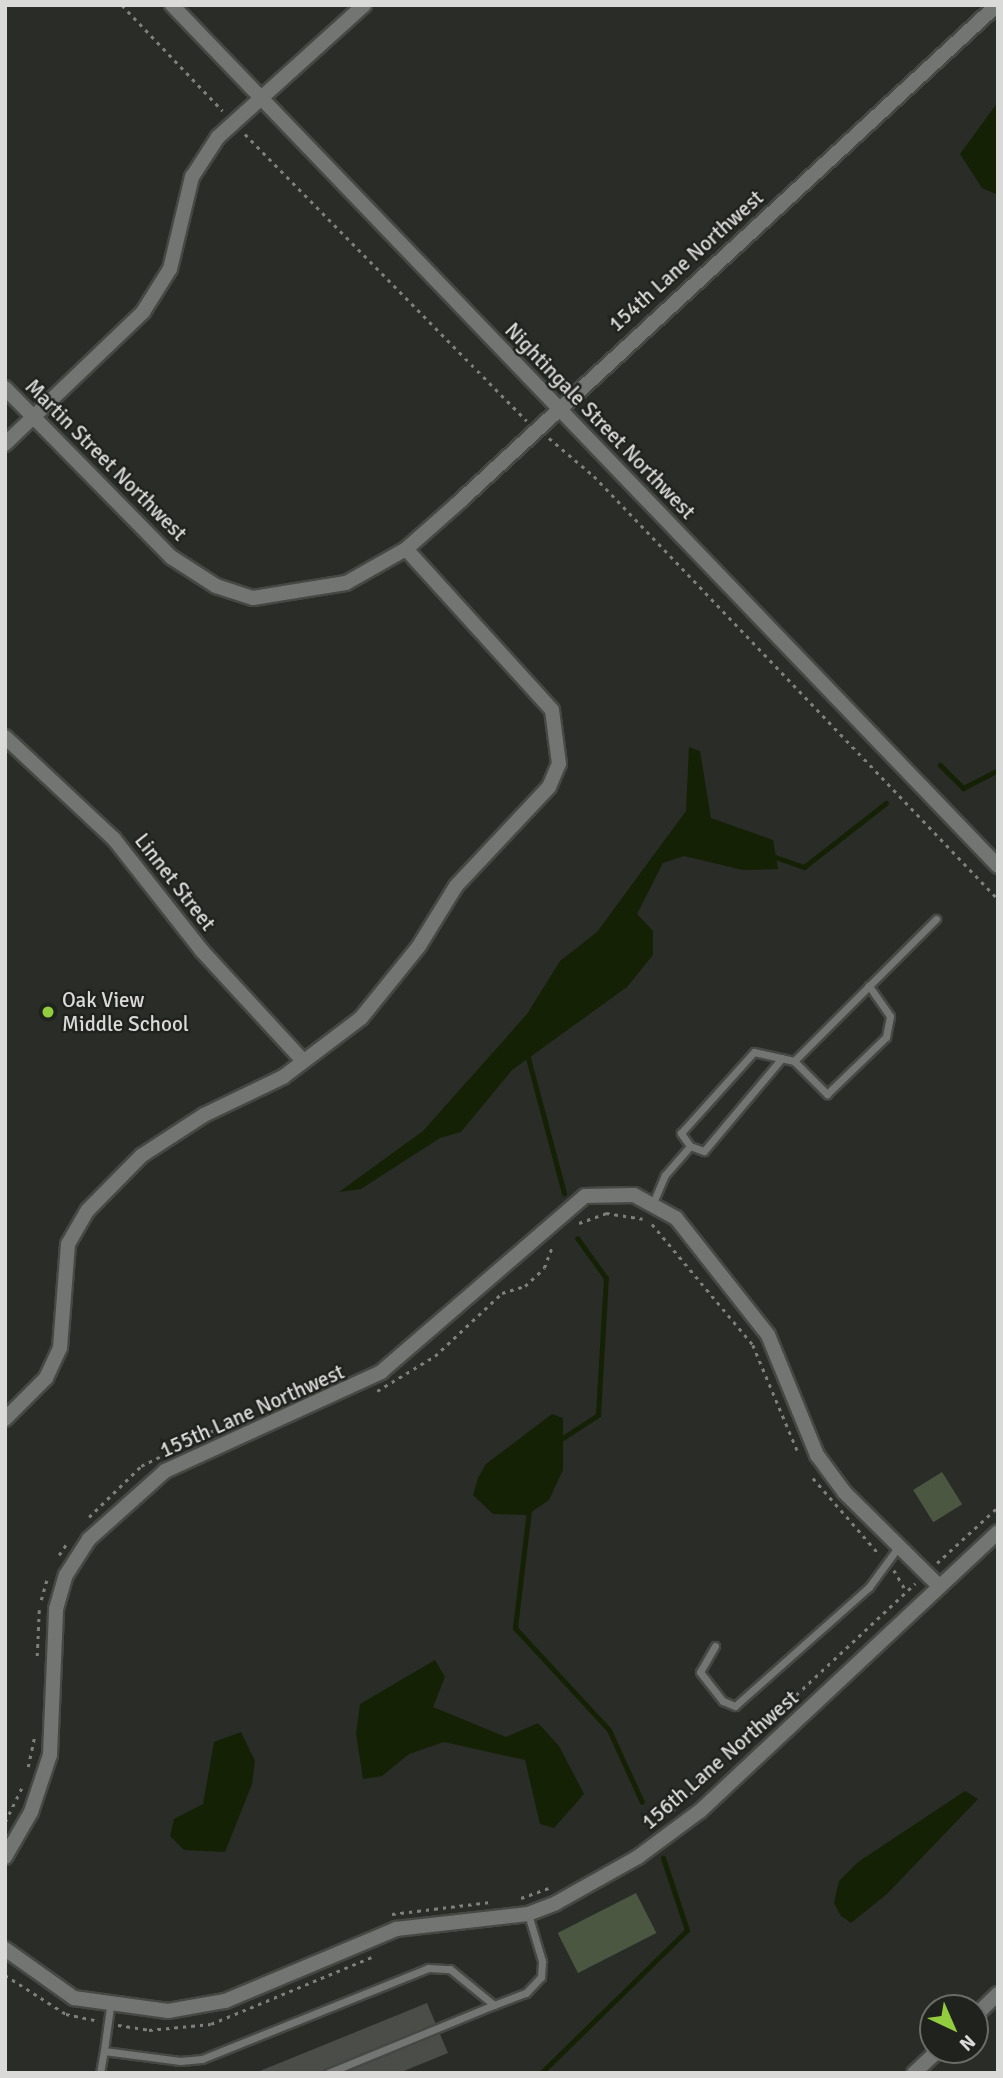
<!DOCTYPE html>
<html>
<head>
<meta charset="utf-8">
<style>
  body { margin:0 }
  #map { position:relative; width:1003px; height:2078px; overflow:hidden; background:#2a2c28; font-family:Signika,sans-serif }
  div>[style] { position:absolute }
  .green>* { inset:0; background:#4b5740; transform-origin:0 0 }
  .water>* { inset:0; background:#152105 }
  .stream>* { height:5px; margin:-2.5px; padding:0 2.5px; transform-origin:2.5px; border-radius:2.5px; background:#152105 }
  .building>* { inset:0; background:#4a4d48 }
  .path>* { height:2.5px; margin-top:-1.25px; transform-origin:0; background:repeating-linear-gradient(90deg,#7f807d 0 3.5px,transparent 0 8.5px) }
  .roads { filter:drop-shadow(2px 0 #464844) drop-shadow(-2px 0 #464844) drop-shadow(0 2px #464844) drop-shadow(0 -2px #464844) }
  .service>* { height:7px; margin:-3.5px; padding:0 3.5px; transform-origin:3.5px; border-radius:3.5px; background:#737572 }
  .minor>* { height:14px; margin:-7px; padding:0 7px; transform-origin:7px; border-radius:7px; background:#737572 }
  .tertiary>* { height:14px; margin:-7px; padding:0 7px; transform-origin:7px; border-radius:7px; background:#737572 }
  .dots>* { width:19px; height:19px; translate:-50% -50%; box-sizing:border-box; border:4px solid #20221e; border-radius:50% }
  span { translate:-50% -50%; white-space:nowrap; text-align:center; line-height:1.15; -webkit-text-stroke:5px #20221e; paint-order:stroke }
  .street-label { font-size:21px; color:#dadbd8 }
  .poi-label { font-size:21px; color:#dadbd8 }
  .left { translate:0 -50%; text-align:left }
  .frame { position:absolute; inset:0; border:7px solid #dadbd8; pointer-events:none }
  .north { position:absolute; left:919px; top:1994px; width:70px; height:70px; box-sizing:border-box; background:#20221e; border:2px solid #6a6c68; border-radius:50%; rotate:136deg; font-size:19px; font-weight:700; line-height:28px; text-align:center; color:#dadbd8 }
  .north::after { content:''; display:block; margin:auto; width:24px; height:32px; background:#91cd3f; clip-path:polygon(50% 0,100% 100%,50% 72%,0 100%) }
</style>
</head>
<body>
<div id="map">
  <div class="green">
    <i style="left:942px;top:1472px;width:38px;height:34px;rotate:58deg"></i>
    <i style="left:636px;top:1893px;width:45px;height:88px;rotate:63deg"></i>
  </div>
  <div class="water">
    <i style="clip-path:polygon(998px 102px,998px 195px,982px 188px,960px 154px)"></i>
    <i style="clip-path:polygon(689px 747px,700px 751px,711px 818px,773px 840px,778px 869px,743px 870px,684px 856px,663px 863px,637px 914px,653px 931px,653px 955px,627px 987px,512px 1070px,461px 1132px,440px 1138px,361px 1189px,339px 1192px,423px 1131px,527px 1014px,560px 961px,597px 932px,686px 811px)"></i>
    <i style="clip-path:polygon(552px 1414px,563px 1418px,563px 1470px,549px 1500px,527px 1515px,493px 1514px,473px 1495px,478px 1478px,486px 1464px)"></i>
    <i style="clip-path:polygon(435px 1660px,445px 1677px,433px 1707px,506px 1737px,538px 1723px,559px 1746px,584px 1794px,554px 1828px,540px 1824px,525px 1760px,444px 1742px,409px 1754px,382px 1776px,363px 1779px,356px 1734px,360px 1704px)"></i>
    <i style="clip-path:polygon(241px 1732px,255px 1761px,252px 1784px,225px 1852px,184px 1850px,170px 1836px,174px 1819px,203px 1804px,214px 1742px)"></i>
    <i style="clip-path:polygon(965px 1791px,978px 1799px,887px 1894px,851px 1923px,841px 1916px,834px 1903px,839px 1881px,858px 1862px)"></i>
  </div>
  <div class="stream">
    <i style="left:940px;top:765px;width:33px;rotate:45deg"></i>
    <i style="left:963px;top:788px;width:39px;rotate:-27deg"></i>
    <i style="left:775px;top:857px;width:31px;rotate:19deg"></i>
    <i style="left:804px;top:867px;width:104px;rotate:-38deg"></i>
    <i style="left:527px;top:1054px;width:144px;rotate:75.1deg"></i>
    <i style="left:558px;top:1441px;width:48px;rotate:-33deg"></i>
    <i style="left:598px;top:1415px;width:137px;rotate:-86.7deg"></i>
    <i style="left:606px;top:1278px;width:49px;rotate:-125.9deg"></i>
    <i style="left:529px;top:1510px;width:119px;rotate:96.8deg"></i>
    <i style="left:515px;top:1628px;width:139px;rotate:47.3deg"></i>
    <i style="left:609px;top:1730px;width:79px;rotate:65.4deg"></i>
    <i style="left:541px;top:2073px;width:204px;rotate:-44.4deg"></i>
    <i style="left:687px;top:1930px;width:76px;rotate:-108.4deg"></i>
  </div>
  <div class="building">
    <i style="clip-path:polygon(427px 2003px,448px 2053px,399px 2073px,255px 2073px)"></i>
  </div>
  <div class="path">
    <i style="left:122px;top:5px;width:146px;rotate:46.4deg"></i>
    <i style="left:245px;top:134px;width:402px;rotate:45.5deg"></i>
    <i style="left:549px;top:438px;width:59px;rotate:40.2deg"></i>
    <i style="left:594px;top:476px;width:585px;rotate:46.32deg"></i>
    <i style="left:579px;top:1223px;width:29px;rotate:-20deg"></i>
    <i style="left:606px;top:1213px;width:37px;rotate:9deg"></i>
    <i style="left:652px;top:1224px;width:158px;rotate:50.1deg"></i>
    <i style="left:753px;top:1345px;width:116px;rotate:67.2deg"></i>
    <i style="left:377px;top:1391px;width:68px;rotate:-31.1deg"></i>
    <i style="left:435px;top:1356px;width:92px;rotate:-43.2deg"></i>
    <i style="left:502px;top:1293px;width:24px;rotate:-17deg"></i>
    <i style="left:525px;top:1286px;width:26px;rotate:-43deg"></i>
    <i style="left:544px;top:1268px;width:25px;rotate:-69deg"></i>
    <i style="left:813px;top:1478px;width:102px;rotate:49deg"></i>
    <i style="left:89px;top:1517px;width:73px;rotate:-44.4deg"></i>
    <i style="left:141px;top:1466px;width:81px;rotate:-26.3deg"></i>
    <i style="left:59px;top:1555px;width:14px;rotate:-56deg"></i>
    <i style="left:937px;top:1563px;width:83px;rotate:-42.6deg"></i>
    <i style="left:894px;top:1570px;width:24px;rotate:60deg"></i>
    <i style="left:41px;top:1600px;width:25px;rotate:-74deg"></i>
    <i style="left:37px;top:1656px;width:46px;rotate:-87.5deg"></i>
    <i style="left:28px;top:1767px;width:29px;rotate:-78deg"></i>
    <i style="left:672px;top:1811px;width:333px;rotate:-43.1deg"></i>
    <i style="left:5px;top:1822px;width:39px;rotate:-64deg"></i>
    <i style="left:521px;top:1898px;width:32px;rotate:-20deg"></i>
    <i style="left:392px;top:1914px;width:99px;rotate:-7deg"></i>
    <i style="left:5px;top:1975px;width:72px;rotate:32.6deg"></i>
    <i style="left:66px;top:2014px;width:33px;rotate:12deg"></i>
    <i style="left:118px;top:2025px;width:31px;rotate:9deg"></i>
    <i style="left:149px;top:2030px;width:62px;rotate:-5.5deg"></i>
    <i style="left:211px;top:2024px;width:177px;rotate:-22.6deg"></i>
  </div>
  <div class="roads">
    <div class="service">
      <i style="left:794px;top:1061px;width:47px;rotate:45deg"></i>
      <i style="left:827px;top:1094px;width:82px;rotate:-44deg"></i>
      <i style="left:886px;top:1037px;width:21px;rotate:-79deg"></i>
      <i style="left:890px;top:1016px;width:37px;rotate:-125deg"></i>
      <i style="left:690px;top:1146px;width:15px;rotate:20deg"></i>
      <i style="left:704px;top:1151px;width:121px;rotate:-50deg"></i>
      <i style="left:653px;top:1203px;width:30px;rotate:-67deg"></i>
      <i style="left:665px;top:1175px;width:38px;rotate:-49deg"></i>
      <i style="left:690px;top:1146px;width:16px;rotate:-125deg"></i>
      <i style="left:681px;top:1133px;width:109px;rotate:-48deg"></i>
      <i style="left:754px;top:1052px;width:41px;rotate:12.7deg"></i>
      <i style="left:794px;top:1061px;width:201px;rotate:-45deg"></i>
      <i style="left:715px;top:1646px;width:30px;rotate:120deg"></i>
      <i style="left:700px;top:1672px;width:37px;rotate:52deg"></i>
      <i style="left:723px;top:1701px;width:13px;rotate:23deg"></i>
      <i style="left:735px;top:1706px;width:179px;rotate:-41.6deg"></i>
      <i style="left:869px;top:1587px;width:51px;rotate:-53.8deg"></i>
      <i style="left:110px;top:2007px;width:44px;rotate:97.8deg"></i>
      <i style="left:104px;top:2051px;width:77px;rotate:7.5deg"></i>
      <i style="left:180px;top:2061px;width:22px;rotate:-5deg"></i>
      <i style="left:202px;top:2059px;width:244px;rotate:-21.9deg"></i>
      <i style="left:428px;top:1968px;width:22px;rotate:3deg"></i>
      <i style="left:450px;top:1969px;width:57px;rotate:39.3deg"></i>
      <i style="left:494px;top:2005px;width:34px;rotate:-21deg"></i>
      <i style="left:526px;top:1993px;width:22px;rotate:-47deg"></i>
      <i style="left:541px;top:1977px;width:16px;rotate:-86deg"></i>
      <i style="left:542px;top:1961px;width:49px;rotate:-106.6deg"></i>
      <i style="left:100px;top:2073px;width:22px;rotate:-80deg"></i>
      <i style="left:328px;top:2073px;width:179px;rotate:-22.3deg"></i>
    </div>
    <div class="minor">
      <i style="left:5px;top:388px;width:237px;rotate:45.5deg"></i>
      <i style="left:171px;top:557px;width:54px;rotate:32.8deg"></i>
      <i style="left:216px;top:586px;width:39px;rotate:18deg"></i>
      <i style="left:253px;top:598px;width:94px;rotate:-9.2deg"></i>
      <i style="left:346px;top:583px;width:69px;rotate:-29.5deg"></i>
      <i style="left:406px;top:549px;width:69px;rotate:-41.5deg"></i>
      <i style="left:458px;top:503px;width:734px;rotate:-42.74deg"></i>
      <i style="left:5px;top:444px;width:191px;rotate:-43.7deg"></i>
      <i style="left:143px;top:312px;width:51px;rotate:-57.9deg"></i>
      <i style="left:170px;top:269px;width:95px;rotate:-76.6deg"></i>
      <i style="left:192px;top:177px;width:48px;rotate:-57deg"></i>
      <i style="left:218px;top:137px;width:197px;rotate:-42.1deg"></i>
      <i style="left:5px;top:737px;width:149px;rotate:43.1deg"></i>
      <i style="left:114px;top:839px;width:142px;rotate:51.8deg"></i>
      <i style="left:202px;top:951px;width:149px;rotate:47.4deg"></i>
      <i style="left:5px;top:1419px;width:58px;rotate:-45deg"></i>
      <i style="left:46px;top:1378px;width:33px;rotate:-65deg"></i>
      <i style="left:60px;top:1348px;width:104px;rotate:-85.6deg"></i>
      <i style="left:68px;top:1244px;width:39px;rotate:-60deg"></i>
      <i style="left:88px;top:1210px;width:76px;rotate:-45.5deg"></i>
      <i style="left:141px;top:1156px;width:75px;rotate:-33.1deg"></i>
      <i style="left:204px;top:1115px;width:88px;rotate:-25.7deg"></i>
      <i style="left:283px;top:1077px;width:98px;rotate:-37.1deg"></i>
      <i style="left:361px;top:1018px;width:92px;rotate:-51.1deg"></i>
      <i style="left:419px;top:946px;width:70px;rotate:-58.3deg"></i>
      <i style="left:456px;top:886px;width:136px;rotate:-46.8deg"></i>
      <i style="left:549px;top:787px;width:25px;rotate:-67deg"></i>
      <i style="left:559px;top:764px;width:54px;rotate:-97.4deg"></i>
      <i style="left:552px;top:710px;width:217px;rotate:-132.2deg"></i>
      <i style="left:5px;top:1857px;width:52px;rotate:-60deg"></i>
      <i style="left:31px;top:1812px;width:60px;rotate:-71.6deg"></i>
      <i style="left:50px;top:1755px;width:146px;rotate:-87.6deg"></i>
      <i style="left:56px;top:1609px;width:35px;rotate:-74deg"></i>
      <i style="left:66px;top:1575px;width:43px;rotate:-57.4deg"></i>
      <i style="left:89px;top:1539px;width:102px;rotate:-41.8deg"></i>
      <i style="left:165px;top:1471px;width:238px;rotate:-24.6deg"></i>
      <i style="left:381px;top:1372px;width:269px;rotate:-40.8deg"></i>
      <i style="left:585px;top:1196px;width:49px;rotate:-1.2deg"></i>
      <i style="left:634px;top:1195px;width:48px;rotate:28.7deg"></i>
      <i style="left:676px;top:1218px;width:149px;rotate:51.8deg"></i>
      <i style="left:768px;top:1335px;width:130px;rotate:67.8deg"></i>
      <i style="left:817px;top:1455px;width:47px;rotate:53.6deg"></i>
      <i style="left:845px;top:1493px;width:131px;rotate:44.7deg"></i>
      <i style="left:5px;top:1949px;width:85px;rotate:35.4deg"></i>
      <i style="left:74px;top:1998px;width:95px;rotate:7.9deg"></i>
      <i style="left:168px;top:2011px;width:58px;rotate:-10deg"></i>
      <i style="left:225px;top:2001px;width:186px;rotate:-22.8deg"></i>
      <i style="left:396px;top:1929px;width:133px;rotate:-6.5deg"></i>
      <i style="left:528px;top:1914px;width:30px;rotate:-21deg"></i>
      <i style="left:556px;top:1903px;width:94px;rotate:-29.3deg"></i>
      <i style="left:638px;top:1857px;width:77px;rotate:-36.6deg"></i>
      <i style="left:700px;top:1811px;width:408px;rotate:-43.1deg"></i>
      <i style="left:975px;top:2016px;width:32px;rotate:-44deg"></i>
      <i style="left:914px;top:2073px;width:34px;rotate:-43deg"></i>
    </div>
    <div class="tertiary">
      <i style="left:172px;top:5px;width:1193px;rotate:46.19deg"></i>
    </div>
  </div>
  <div class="dots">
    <i style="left:48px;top:1012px;background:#91cd3f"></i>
  </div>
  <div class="street-label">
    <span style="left:686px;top:261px;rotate:-42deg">154th Lane Northwest</span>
    <span style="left:600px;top:421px;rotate:46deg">Nightingale Street Northwest</span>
    <span style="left:106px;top:460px;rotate:45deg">Martin Street Northwest</span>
    <span style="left:175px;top:882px;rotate:52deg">Linnet Street</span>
    <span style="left:252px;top:1411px;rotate:-24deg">155th Lane Northwest</span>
    <span style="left:720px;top:1760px;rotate:-41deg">156th Lane Northwest</span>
  </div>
  <div class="poi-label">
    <span class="left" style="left:62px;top:1012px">Oak View<br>Middle School</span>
  </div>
  <div class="frame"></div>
  <div class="north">N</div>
</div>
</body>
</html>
